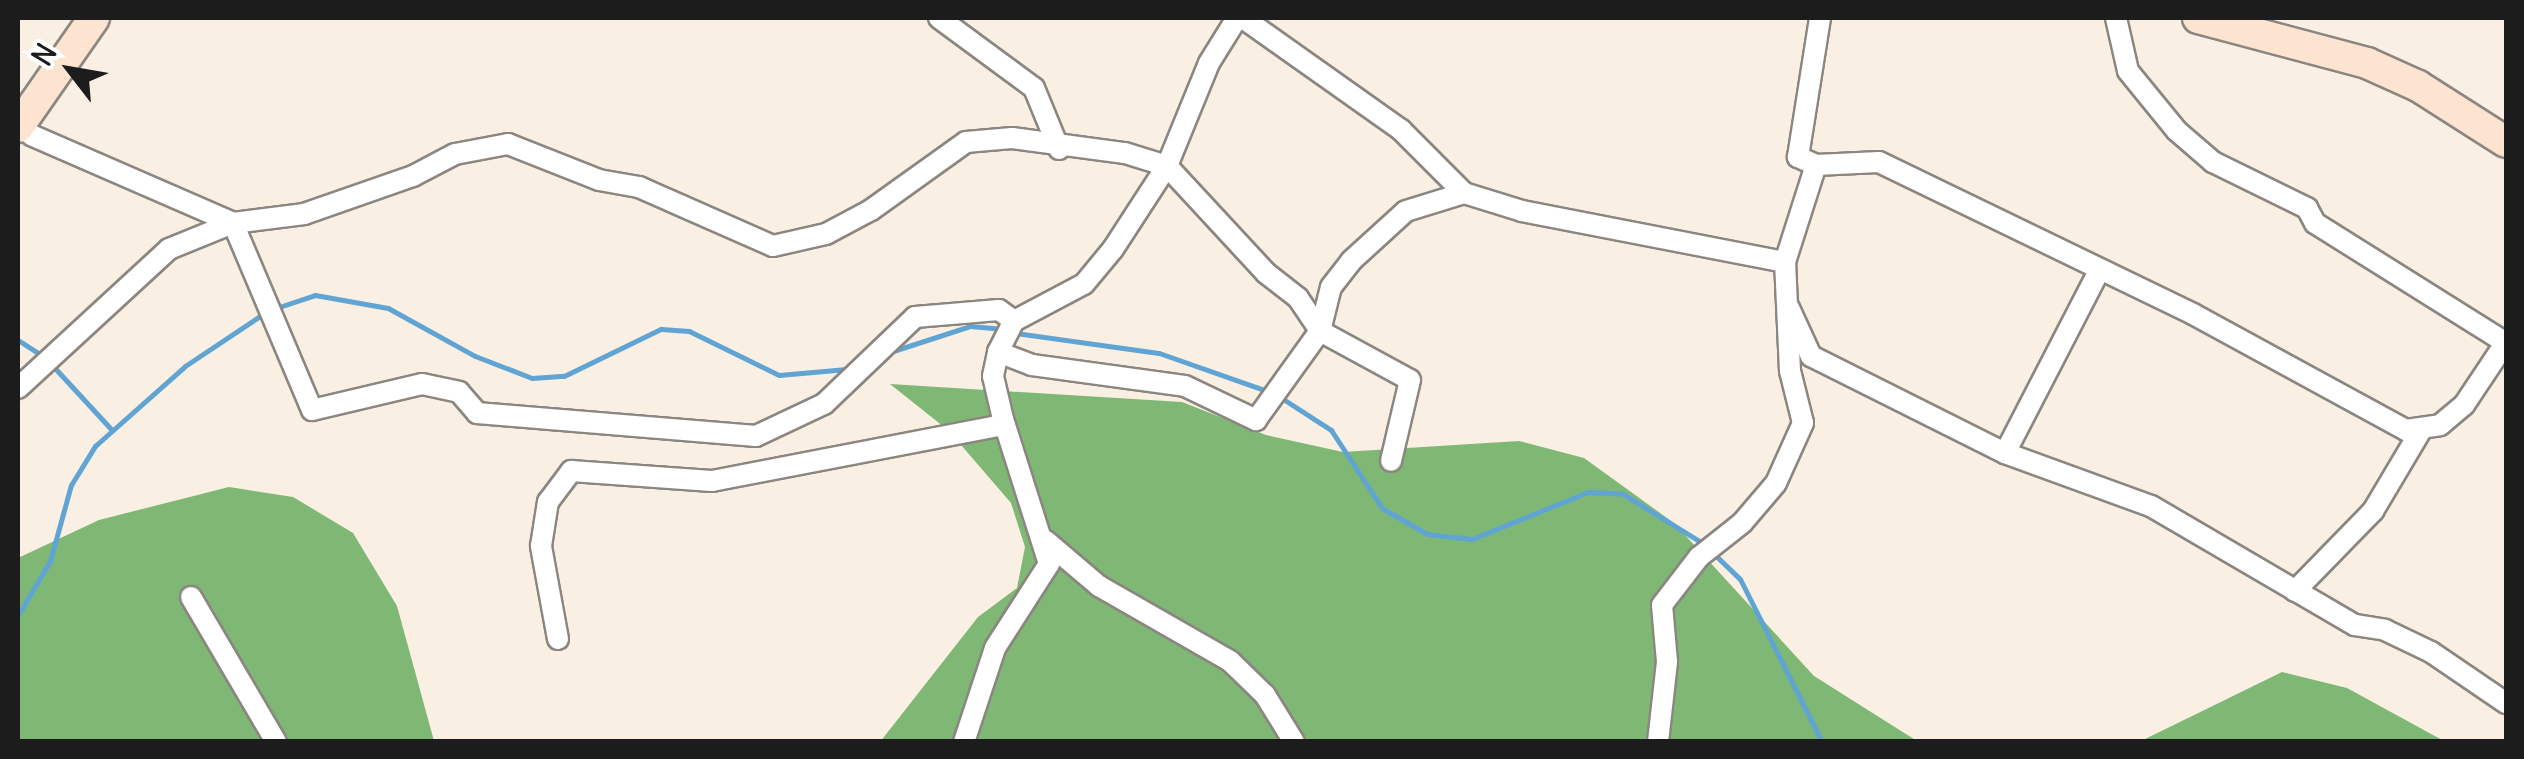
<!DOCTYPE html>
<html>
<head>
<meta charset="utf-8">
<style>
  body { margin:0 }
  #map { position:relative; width:2524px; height:759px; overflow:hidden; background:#faefe3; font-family:Delius,sans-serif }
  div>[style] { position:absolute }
  .forest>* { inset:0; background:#7fb875 }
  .stream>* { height:5px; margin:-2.5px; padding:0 2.5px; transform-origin:2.5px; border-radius:2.5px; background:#60a4d4 }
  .roads { filter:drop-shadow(2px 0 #8b8680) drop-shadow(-2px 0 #8b8680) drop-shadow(0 2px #8b8680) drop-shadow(0 -2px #8b8680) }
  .street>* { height:20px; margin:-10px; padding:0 10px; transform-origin:10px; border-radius:10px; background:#fff }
  .secondary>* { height:30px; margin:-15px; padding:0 15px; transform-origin:15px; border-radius:15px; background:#fde4d1 }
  span { translate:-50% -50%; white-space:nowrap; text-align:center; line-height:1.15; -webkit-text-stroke:10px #fff; paint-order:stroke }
  .frame { position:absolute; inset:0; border:20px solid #1c1c1c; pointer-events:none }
  .north { position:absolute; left:20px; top:20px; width:100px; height:100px; -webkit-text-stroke:8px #fff; paint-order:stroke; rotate:301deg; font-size:28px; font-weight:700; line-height:40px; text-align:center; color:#1c1c1c }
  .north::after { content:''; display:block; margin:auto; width:35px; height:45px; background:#1c1c1c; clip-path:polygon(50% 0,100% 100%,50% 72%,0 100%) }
</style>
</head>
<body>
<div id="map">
  <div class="forest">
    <i style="clip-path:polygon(890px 384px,1182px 402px,1266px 435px,1343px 452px,1519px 441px,1584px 458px,1674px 523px,1814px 676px,1917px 741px,880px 742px,978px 617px,1017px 588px,1025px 547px,1011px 503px,949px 431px)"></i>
    <i style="clip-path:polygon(229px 487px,293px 497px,353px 533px,397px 606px,434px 741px,18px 741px,18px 558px,99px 520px)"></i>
    <i style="clip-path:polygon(2282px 672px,2347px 688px,2444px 741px,2141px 741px)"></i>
  </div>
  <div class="stream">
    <i style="left:276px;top:308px;width:41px;rotate:-18.4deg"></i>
    <i style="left:315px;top:295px;width:74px;rotate:10.1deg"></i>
    <i style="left:388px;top:308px;width:99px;rotate:28.9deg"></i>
    <i style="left:475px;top:356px;width:61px;rotate:21.1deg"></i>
    <i style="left:532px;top:378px;width:32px;rotate:-4deg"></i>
    <i style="left:564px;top:376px;width:108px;rotate:-25.9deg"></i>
    <i style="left:661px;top:329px;width:28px;rotate:4deg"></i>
    <i style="left:689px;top:331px;width:100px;rotate:26.1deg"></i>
    <i style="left:779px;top:375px;width:68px;rotate:-5deg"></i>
    <i style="left:1015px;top:333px;width:145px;rotate:7.9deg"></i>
    <i style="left:1159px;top:353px;width:118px;rotate:19.4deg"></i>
    <i style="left:18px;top:340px;width:31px;rotate:33deg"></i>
    <i style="left:890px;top:352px;width:84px;rotate:-18deg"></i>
    <i style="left:970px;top:326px;width:34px;rotate:5deg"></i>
    <i style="left:52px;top:365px;width:87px;rotate:47.3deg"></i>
    <i style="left:1280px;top:397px;width:61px;rotate:32.9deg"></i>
    <i style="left:1331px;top:430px;width:93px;rotate:56.8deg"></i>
    <i style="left:1382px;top:508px;width:52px;rotate:30deg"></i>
    <i style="left:1427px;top:534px;width:45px;rotate:6.3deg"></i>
    <i style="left:1472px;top:539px;width:125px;rotate:-22.1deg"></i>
    <i style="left:1588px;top:492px;width:35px;rotate:3deg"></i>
    <i style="left:1623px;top:494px;width:95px;rotate:31.7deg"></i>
    <i style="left:1712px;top:552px;width:39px;rotate:44deg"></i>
    <i style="left:1740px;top:579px;width:182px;rotate:63.3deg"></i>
    <i style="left:18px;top:615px;width:63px;rotate:-59.3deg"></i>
    <i style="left:50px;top:561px;width:79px;rotate:-74.6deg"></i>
    <i style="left:71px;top:485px;width:46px;rotate:-58.4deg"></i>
    <i style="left:95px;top:446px;width:120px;rotate:-41.6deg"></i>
    <i style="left:185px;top:366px;width:97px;rotate:-33.7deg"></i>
  </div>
  <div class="roads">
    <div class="street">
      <i style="left:939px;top:18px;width:118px;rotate:36.4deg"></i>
      <i style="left:1034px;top:88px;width:66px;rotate:67.7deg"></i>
      <i style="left:1243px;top:18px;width:194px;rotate:35.3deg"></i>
      <i style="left:1401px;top:130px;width:89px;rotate:45deg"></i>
      <i style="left:2116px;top:18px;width:54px;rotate:77.2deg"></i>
      <i style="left:2128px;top:71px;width:77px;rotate:50.8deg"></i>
      <i style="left:2177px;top:131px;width:48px;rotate:40.7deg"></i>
      <i style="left:2213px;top:162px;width:105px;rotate:26.1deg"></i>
      <i style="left:2307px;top:208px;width:17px;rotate:62deg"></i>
      <i style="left:2315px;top:223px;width:224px;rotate:32.1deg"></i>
      <i style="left:31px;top:135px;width:220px;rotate:23.5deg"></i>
      <i style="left:233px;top:223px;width:203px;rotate:67.1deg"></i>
      <i style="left:312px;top:410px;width:113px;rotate:-13.3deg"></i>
      <i style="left:422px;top:384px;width:38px;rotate:12deg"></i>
      <i style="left:459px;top:392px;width:28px;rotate:49deg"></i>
      <i style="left:477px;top:413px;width:280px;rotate:4.7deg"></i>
      <i style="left:756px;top:436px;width:75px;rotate:-25.2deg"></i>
      <i style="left:824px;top:404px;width:126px;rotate:-43.7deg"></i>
      <i style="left:915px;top:317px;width:84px;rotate:-4.8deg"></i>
      <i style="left:999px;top:310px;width:19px;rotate:36deg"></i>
      <i style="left:1816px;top:165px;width:63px;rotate:-2.7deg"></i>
      <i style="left:1879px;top:162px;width:349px;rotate:25.8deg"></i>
      <i style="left:2193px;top:314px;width:243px;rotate:28.6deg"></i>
      <i style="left:2406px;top:430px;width:34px;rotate:-8deg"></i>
      <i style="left:2440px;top:425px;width:31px;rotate:-40deg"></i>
      <i style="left:2464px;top:405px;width:76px;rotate:-56.3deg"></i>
      <i style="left:1789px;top:308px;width:53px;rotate:65.4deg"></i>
      <i style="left:1811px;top:356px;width:217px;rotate:26.6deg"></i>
      <i style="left:2005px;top:453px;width:155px;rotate:20deg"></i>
      <i style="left:2151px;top:506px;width:236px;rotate:30.3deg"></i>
      <i style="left:2355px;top:625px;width:30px;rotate:9deg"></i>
      <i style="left:2385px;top:630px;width:51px;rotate:25.6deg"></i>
      <i style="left:2431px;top:652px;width:91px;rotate:34.2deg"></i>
      <i style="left:998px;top:352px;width:36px;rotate:21deg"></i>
      <i style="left:1032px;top:365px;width:154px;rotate:7.8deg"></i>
      <i style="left:1185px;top:386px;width:79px;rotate:25.6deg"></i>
      <i style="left:1256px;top:420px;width:110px;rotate:-54.3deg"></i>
      <i style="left:1320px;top:331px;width:102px;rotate:28.6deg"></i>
      <i style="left:1410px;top:380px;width:83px;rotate:103.2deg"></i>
      <i style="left:18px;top:388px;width:205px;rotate:-42.6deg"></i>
      <i style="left:169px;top:249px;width:69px;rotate:-22.1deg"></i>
      <i style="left:233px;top:223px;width:72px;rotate:-7.2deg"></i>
      <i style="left:304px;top:214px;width:115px;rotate:-19.2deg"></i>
      <i style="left:413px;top:176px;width:47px;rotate:-27.6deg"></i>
      <i style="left:455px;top:154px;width:54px;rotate:-10.7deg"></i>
      <i style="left:508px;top:144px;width:98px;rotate:21.6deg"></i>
      <i style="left:599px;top:180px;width:41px;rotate:9.9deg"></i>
      <i style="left:639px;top:187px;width:146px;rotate:23.8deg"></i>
      <i style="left:773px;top:246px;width:54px;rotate:-12.8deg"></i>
      <i style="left:826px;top:234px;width:51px;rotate:-28.1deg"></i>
      <i style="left:871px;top:210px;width:117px;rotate:-35.6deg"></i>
      <i style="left:966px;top:142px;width:46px;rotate:-5deg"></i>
      <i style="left:1012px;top:138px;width:114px;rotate:7.6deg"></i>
      <i style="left:1125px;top:153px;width:44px;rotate:17.2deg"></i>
      <i style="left:1167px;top:166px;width:146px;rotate:47.2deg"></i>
      <i style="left:1266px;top:273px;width:41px;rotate:38deg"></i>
      <i style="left:1298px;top:298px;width:40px;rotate:56deg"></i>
      <i style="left:1320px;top:331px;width:45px;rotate:-76deg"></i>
      <i style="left:1331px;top:287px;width:33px;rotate:-52deg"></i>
      <i style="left:1351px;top:261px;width:74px;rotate:-42.3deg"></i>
      <i style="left:1406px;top:211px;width:61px;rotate:-17.2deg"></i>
      <i style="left:1464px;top:193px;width:61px;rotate:17.2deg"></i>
      <i style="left:1522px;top:211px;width:268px;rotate:11deg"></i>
      <i style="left:1785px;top:262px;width:102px;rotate:-72.3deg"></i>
      <i style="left:1816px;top:165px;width:20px;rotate:-156deg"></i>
      <i style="left:1798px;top:157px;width:141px;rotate:-81deg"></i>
      <i style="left:2005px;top:453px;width:203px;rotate:-62.7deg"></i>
      <i style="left:1046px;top:541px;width:70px;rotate:40.3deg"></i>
      <i style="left:1099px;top:586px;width:151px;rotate:29.8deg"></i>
      <i style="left:1230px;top:661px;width:49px;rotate:44.2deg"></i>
      <i style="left:1265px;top:695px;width:55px;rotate:58.3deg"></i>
      <i style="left:2295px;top:591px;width:112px;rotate:-45.7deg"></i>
      <i style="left:2373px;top:511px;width:92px;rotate:-59.3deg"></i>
      <i style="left:191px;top:597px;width:168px;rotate:59.6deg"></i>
      <i style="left:558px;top:639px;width:95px;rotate:-100.4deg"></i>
      <i style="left:541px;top:546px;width:45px;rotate:-81deg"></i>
      <i style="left:548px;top:502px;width:39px;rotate:-53deg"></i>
      <i style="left:571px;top:471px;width:141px;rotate:4.1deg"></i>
      <i style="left:712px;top:481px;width:297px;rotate:-10.9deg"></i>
      <i style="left:964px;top:742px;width:99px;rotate:-71.7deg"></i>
      <i style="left:995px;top:648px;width:100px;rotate:-57.3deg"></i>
      <i style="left:1049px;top:564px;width:152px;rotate:-107.6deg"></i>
      <i style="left:1003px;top:419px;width:44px;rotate:-103.1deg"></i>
      <i style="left:993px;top:376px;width:25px;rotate:-78deg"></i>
      <i style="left:998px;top:352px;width:35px;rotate:-63deg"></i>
      <i style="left:1014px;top:321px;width:79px;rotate:-27.9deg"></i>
      <i style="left:1084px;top:284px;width:45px;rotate:-50.4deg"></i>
      <i style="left:1113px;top:249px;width:99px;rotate:-57deg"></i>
      <i style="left:1167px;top:166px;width:111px;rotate:-67.8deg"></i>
      <i style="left:1209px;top:63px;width:53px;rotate:-58.1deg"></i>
      <i style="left:1658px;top:742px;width:81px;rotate:-83.6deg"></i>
      <i style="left:1667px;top:662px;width:57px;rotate:-95deg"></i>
      <i style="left:1662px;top:605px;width:61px;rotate:-52.4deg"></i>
      <i style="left:1699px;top:557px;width:55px;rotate:-38.3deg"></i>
      <i style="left:1742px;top:523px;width:52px;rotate:-49.6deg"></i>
      <i style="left:1776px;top:483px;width:66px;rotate:-65.8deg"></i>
      <i style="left:1803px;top:423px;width:54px;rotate:-104deg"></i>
      <i style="left:1790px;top:371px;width:109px;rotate:-92.6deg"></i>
    </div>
    <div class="secondary">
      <i style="left:2198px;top:18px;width:175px;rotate:14.9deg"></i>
      <i style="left:2367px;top:63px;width:56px;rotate:24.3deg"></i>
      <i style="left:2418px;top:86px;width:104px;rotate:32.5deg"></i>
      <i style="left:18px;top:127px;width:133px;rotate:-55.1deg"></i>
    </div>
  </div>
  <div class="frame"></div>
  <div class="north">N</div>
</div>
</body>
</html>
